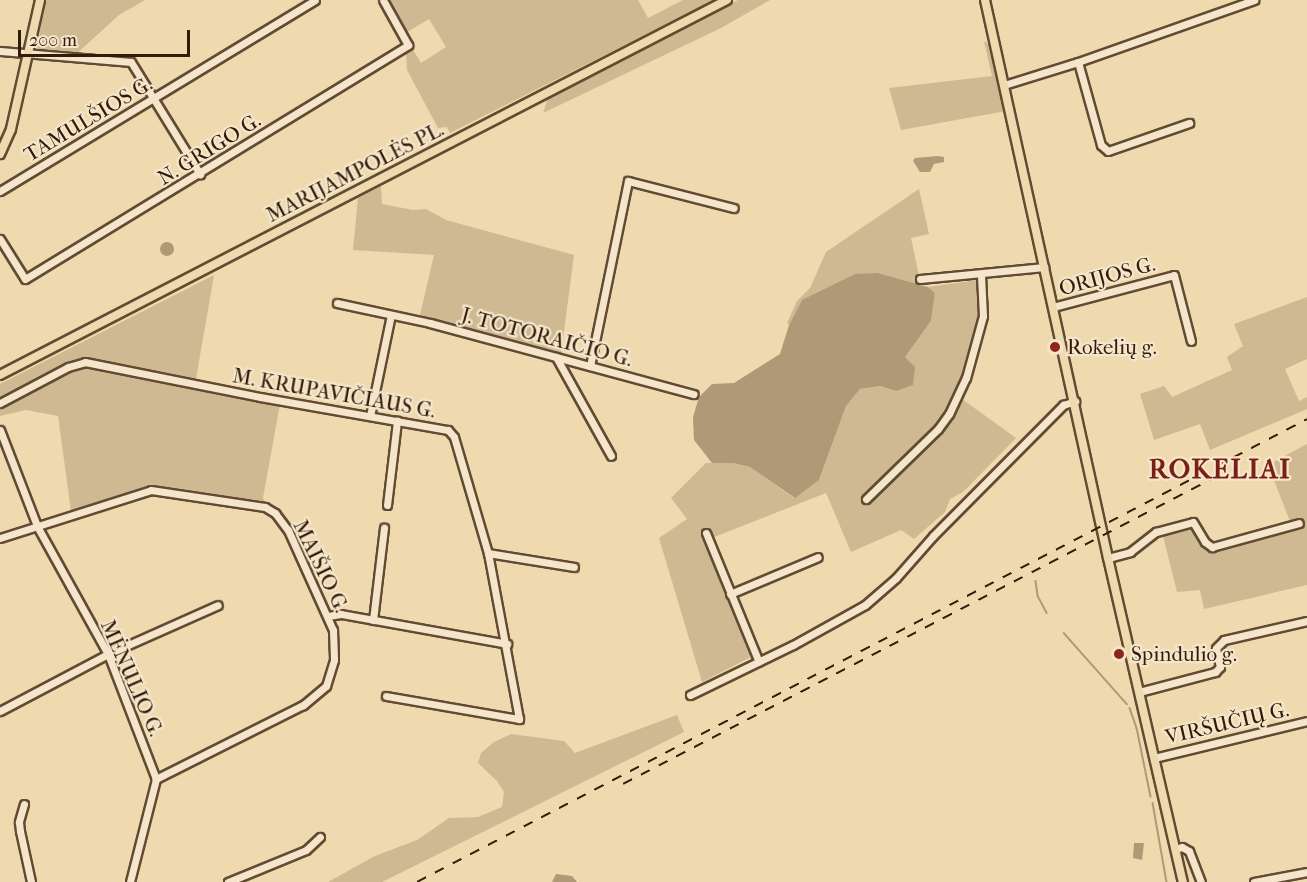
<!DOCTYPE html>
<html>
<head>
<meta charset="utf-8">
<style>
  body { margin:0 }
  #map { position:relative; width:1307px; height:882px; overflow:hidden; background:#efd9af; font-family:"IM FELL French Canon",serif }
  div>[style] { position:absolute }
  .green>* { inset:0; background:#cfb993 }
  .water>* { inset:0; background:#af9977 }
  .round { border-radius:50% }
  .stream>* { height:1.5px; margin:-0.75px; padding:0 0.75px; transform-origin:0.75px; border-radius:0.75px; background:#af9977 }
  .roads { filter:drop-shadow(2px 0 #614b32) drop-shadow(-2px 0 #614b32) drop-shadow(0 2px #614b32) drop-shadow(0 -2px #614b32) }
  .minor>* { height:7px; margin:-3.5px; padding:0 3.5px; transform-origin:3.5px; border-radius:3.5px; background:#f5e6cb }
  .major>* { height:8px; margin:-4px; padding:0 4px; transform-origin:4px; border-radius:4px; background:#efd9af }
  .rail>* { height:1.5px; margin-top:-0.75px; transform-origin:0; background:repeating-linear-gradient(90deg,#321c09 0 10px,transparent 0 20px) }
  .dots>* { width:16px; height:16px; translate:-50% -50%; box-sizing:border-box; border:3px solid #f5e6cb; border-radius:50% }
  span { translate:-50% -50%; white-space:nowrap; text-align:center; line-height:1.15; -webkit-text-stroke:4.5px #f5e6cb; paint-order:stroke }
  .street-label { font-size:21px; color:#321c09 }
  .poi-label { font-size:21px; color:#321c09 }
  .left { translate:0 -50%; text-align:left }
  .district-label { font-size:27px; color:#7a1f14; font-weight:700; letter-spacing:1.5px }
  .scale { position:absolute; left:18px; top:30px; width:172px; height:27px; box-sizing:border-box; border:3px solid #321c09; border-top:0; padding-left:8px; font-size:18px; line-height:21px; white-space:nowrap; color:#321c09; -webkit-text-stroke:4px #f5e6cb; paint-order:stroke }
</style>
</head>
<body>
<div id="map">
  <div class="green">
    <i style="clip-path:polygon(45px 0,145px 0,119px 15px,74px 56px,39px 52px,37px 49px)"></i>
    <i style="clip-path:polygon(385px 0,638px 0,648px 18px,683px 0,714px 0,450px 133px,447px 127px,438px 128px,407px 70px,406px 53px,412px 48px,421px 63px,446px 47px,429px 19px,404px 34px)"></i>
    <i style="clip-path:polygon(738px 0,770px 0,721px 28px,543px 113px,548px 98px)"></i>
    <i style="clip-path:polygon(984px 41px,990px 45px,1006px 111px,901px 130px,889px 88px,992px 76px)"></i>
    <i style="clip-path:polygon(381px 186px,382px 204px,413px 210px,426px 209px,446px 220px,574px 255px,561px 354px,420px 315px,434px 255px,353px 250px,358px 198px)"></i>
    <i style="clip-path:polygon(919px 189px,929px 234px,911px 238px,921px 285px,878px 273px,802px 300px,789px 325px,787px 323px,797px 301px,810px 288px,826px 252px)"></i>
    <i style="clip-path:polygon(214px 275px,196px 379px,91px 358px,78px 359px,0 399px,0 384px)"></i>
    <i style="clip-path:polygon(985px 279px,986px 317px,972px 374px,962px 399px,1016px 438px,963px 492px,950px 499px,945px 512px,914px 539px,901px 530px,851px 552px,826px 493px,704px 541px,753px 656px,702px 682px,659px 538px,687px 519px,671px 498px,706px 463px,733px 463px,750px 467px,794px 498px,819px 480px,846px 406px,860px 389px,880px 386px,896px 391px,905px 357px,931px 321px,935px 293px,928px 287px)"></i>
    <i style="clip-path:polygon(1307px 297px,1307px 359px,1285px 369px,1299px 401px,1307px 397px,1307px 409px,1210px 450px,1200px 424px,1154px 440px,1140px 394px,1164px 386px,1172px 397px,1232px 370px,1227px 357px,1243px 346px,1234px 324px)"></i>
    <i style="clip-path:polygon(93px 366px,194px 389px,280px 404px,263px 498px,266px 504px,156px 487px,141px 489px,71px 511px,58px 416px,26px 410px,0 416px,0 407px,69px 370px)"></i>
    <i style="clip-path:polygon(1307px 444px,1307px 585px,1204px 609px,1200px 590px,1177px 592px,1162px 532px,1192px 524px,1208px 551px,1293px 529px,1268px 465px)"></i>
    <i style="clip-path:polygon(677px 715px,684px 732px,382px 882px,328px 882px,375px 856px,417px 840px,449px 818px,478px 817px,502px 807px,504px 792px,497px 781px,478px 763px,481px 753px,494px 742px,511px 734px,564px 741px,575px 753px)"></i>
  </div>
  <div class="water">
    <i style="clip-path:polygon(938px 156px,944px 157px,944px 162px,934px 164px,930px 172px,920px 172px,913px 161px,915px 158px)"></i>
    <i class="round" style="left:160px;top:242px;width:14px;height:14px"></i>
    <i style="clip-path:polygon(878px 273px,928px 287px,935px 293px,931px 321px,905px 357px,915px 367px,913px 385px,896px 391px,880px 386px,860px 389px,846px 406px,819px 480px,795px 498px,750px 467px,733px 463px,712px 463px,694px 440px,693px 417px,699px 397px,712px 384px,734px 383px,780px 354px,789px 325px,802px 300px,855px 274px)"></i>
    <i style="clip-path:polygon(1134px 843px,1144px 843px,1142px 860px,1133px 858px)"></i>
    <i style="clip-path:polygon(556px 874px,572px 876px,577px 882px,552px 882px)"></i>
  </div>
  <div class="stream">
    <i style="left:1036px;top:581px;width:15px;rotate:82deg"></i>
    <i style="left:1038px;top:596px;width:19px;rotate:62deg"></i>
    <i style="left:1064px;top:633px;width:95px;rotate:48.4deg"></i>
    <i style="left:1130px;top:708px;width:21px;rotate:71deg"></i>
    <i style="left:1137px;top:728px;width:70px;rotate:78.5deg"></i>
    <i style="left:1153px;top:803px;width:80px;rotate:80deg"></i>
  </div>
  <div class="roads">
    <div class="minor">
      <i style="left:0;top:51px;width:131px;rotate:4.8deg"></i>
      <i style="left:131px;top:62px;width:132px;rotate:58.4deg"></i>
      <i style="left:1078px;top:62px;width:86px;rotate:74.5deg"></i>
      <i style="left:1101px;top:145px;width:9px;rotate:41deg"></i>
      <i style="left:1108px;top:151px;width:86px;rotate:-19.1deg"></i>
      <i style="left:1004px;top:85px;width:77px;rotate:-17.3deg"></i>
      <i style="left:1078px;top:62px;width:187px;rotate:-19.4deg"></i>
      <i style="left:0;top:191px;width:368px;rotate:-31.2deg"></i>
      <i style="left:0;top:239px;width:47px;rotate:58deg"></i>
      <i style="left:25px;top:279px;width:449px;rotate:-31.4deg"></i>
      <i style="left:408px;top:45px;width:51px;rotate:-119.1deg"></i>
      <i style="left:920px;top:279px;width:125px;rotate:-5.5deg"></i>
      <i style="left:337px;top:303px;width:95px;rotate:12.1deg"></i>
      <i style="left:430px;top:323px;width:273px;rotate:15.1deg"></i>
      <i style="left:1053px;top:307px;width:125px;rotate:-14.8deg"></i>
      <i style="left:1174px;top:275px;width:68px;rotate:75.6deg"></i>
      <i style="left:556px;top:357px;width:113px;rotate:60.9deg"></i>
      <i style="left:590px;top:366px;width:189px;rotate:-78.4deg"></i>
      <i style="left:628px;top:181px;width:109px;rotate:14.3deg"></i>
      <i style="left:0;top:403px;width:77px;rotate:-27.9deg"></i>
      <i style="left:68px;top:367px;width:18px;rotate:-16deg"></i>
      <i style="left:85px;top:362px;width:178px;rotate:11.3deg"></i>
      <i style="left:260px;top:397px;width:191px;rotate:10deg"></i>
      <i style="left:448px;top:430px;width:9px;rotate:49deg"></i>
      <i style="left:454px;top:437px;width:121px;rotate:73.7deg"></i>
      <i style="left:488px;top:553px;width:169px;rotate:79.4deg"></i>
      <i style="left:519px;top:719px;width:135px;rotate:-170.2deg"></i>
      <i style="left:370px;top:416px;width:103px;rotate:-78.3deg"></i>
      <i style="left:0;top:430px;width:103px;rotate:68.9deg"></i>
      <i style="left:37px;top:526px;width:146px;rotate:61deg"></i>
      <i style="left:108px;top:654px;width:134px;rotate:69deg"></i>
      <i style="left:156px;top:779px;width:106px;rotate:104.2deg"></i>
      <i style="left:866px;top:499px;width:100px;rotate:-44.2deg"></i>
      <i style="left:938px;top:429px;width:19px;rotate:-54deg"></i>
      <i style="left:949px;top:414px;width:40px;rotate:-65deg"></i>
      <i style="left:966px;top:378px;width:64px;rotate:-74.7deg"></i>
      <i style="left:983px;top:316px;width:41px;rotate:-92.8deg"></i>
      <i style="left:387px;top:505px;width:85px;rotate:-83.2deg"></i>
      <i style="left:706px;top:533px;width:139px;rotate:67.7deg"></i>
      <i style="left:0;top:538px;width:158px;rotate:-17.6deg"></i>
      <i style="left:151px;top:490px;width:115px;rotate:8.5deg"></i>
      <i style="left:265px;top:507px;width:12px;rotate:31deg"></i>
      <i style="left:275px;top:513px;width:21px;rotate:53deg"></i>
      <i style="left:288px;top:530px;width:110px;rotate:65.8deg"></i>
      <i style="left:333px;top:630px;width:30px;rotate:88deg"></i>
      <i style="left:334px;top:660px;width:27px;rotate:107deg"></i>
      <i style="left:326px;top:686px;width:30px;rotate:140deg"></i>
      <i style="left:303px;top:705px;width:165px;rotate:153.3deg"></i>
      <i style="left:488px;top:553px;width:87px;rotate:9.2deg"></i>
      <i style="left:1108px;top:558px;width:23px;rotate:-15deg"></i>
      <i style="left:1130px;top:552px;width:33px;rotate:-38deg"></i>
      <i style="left:1156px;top:532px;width:38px;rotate:-15deg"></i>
      <i style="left:1193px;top:522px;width:23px;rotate:59deg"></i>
      <i style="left:1205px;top:542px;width:9px;rotate:36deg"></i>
      <i style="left:1212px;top:547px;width:90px;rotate:-15.4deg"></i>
      <i style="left:730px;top:594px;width:95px;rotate:-22.8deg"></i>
      <i style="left:328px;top:616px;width:13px;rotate:-9deg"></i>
      <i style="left:341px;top:614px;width:169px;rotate:10.2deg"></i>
      <i style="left:373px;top:620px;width:93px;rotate:-83.2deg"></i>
      <i style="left:1139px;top:692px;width:79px;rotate:-14.7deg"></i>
      <i style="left:1215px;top:672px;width:7px;rotate:-45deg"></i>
      <i style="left:1220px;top:667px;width:19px;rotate:-102deg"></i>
      <i style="left:1216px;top:648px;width:11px;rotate:-45deg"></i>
      <i style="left:1224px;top:640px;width:85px;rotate:-12.9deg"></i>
      <i style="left:690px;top:695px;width:114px;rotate:-25.9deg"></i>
      <i style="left:793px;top:645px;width:82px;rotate:-29.1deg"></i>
      <i style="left:865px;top:605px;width:41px;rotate:-41.1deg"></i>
      <i style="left:896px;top:578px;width:56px;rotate:-48.6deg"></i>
      <i style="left:933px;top:536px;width:185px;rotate:-45.2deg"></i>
      <i style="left:1063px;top:405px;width:13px;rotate:-18deg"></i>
      <i style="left:0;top:711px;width:122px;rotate:-27.8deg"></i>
      <i style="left:108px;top:654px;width:120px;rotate:-24deg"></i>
      <i style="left:1154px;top:758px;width:157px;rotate:-13.6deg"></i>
      <i style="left:24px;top:804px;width:19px;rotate:106deg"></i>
      <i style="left:19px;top:822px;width:9px;rotate:84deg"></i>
      <i style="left:20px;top:831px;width:52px;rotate:77.8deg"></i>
      <i style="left:1175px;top:849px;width:7px;rotate:-16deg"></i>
      <i style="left:1182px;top:847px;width:8px;rotate:30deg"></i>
      <i style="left:1189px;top:851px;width:33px;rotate:69deg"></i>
      <i style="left:228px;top:882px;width:84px;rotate:-22.3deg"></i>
      <i style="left:306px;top:850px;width:19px;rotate:-43deg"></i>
      <i style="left:1254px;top:882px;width:54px;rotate:-10.7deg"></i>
    </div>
    <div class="major">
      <i style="left:985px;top:0;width:571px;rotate:77.57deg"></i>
      <i style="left:1108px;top:558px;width:333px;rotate:77deg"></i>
      <i style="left:0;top:154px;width:27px;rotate:-66deg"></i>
      <i style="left:11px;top:129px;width:132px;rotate:-77.3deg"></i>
      <i style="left:0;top:375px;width:818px;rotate:-27.29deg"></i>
    </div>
  </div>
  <div class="rail">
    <i style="left:623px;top:784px;width:680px;rotate:-27.39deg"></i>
    <i style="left:417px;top:882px;width:1003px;rotate:-27.48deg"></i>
  </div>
  <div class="dots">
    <i style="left:1055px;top:347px;background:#8f2418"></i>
    <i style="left:1119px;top:654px;background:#8f2418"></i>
  </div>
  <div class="street-label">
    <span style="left:88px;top:119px;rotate:-31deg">TAMULŠIOS G.</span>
    <span style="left:209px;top:149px;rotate:-32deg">N. GRIGO G.</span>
    <span style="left:355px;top:172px;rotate:-27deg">MARIJAMPOLĖS PL.</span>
    <span style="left:1107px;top:276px;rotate:-15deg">ORIJOS G.</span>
    <span style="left:547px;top:337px;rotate:15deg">J. TOTORAIČIO G.</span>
    <span style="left:334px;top:393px;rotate:10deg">M. KRUPAVIČIAUS G.</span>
    <span style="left:321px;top:566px;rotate:64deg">MAIŠIO G.</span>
    <span style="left:132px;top:678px;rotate:66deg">MĖNULIO G.</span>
    <span style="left:1227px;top:723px;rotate:-13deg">VIRŠUČIŲ G.</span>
  </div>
  <div class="poi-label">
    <span class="left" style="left:1067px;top:347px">Rokelių g.</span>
    <span class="left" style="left:1131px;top:654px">Spindulio g.</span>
  </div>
  <div class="district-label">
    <span style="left:1220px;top:470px">ROKELIAI</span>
  </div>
  <div class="scale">200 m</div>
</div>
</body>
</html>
